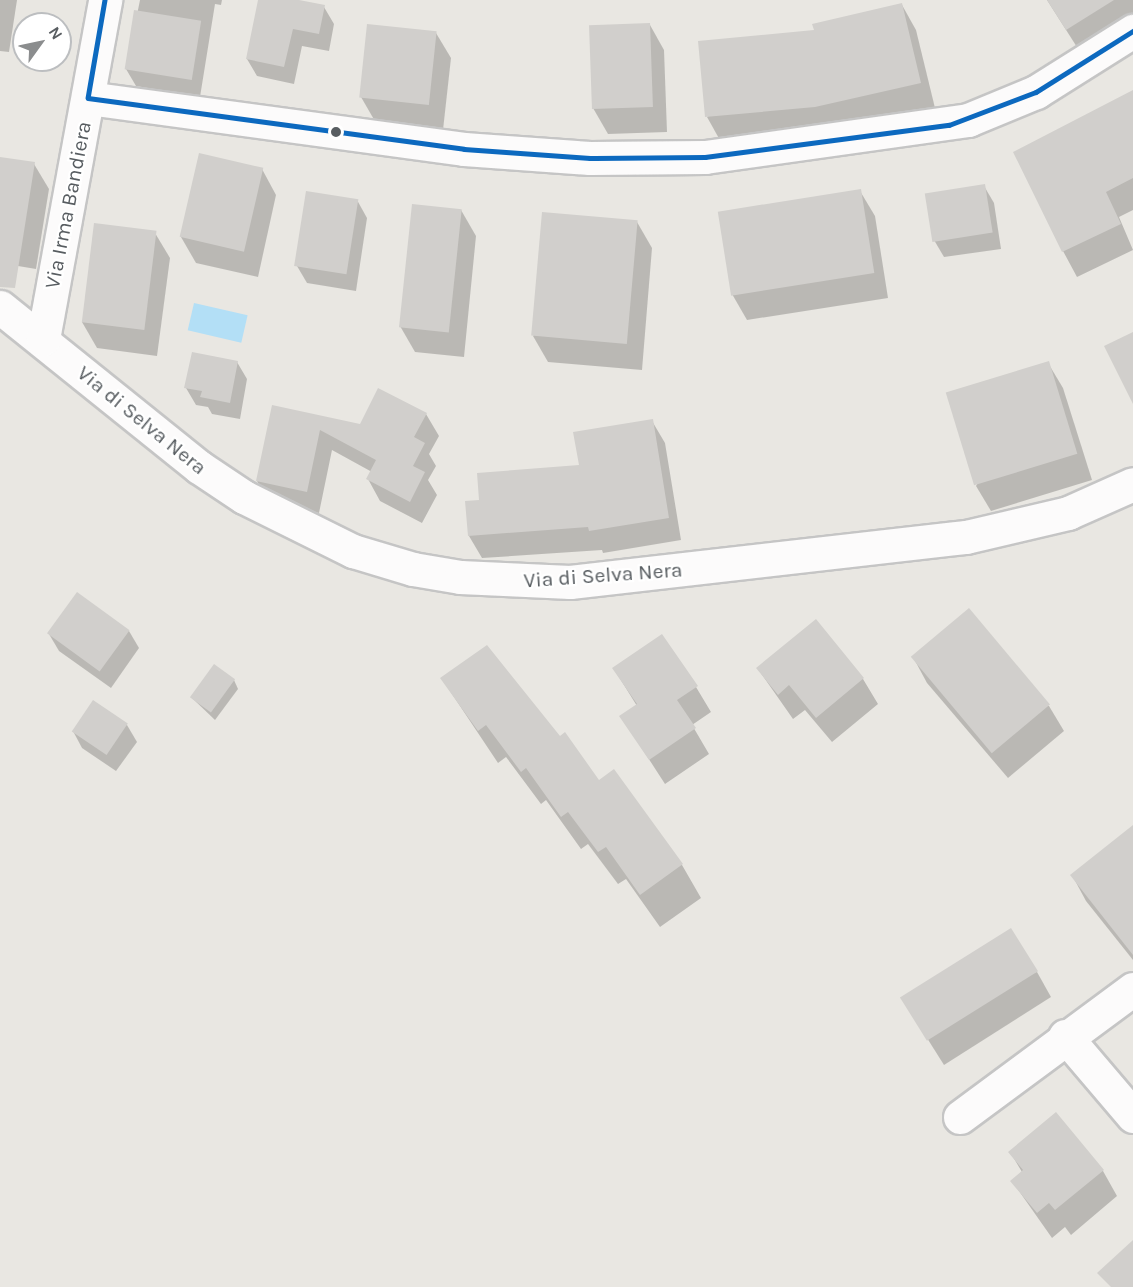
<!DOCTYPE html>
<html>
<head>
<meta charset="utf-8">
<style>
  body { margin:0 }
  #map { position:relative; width:1133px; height:1287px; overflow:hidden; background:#e9e7e2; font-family:Karla,sans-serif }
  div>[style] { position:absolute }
  .water>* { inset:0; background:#b3dff6; transform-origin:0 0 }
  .shadow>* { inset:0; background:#0003 }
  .building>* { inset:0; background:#d1cfcc; transform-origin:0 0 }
  .roads { filter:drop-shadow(2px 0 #c5c5c5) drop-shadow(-2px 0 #c5c5c5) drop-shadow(0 2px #c5c5c5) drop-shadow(0 -2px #c5c5c5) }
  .minor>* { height:33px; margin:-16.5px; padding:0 16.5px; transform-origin:16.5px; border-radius:16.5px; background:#fcfbfb }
  .bus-1>* { height:4.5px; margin:-2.25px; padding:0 2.25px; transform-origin:2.25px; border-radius:2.25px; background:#0c69bf }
  .dots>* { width:16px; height:16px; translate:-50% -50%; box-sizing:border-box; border:3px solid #fff; border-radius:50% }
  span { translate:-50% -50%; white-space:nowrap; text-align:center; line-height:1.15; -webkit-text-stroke:4.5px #fff; paint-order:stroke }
  .street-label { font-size:21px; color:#585d61 }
  .north { position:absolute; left:12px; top:12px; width:60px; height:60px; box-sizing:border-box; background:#fff; border:2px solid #bcbec0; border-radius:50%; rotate:57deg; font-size:16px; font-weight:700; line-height:24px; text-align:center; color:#585d61 }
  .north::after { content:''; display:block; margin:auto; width:21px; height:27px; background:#8b8d8e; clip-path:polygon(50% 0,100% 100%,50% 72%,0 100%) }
</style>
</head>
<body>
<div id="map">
  <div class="water">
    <i style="left:194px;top:303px;width:55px;height:28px;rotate:13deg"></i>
  </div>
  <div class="shadow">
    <i style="clip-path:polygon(0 0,17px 0,9px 52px,0 51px)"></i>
    <i style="clip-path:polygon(140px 0,222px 0,221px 5px,215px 4px,200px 97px,136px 86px,126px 69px)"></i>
    <i style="clip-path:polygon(259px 0,291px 0,324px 7px,334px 24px,329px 51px,302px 46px,294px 84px,257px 76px,247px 59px)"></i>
    <i style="clip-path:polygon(1047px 0,1133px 0,1133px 23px,1082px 55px)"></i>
    <i style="clip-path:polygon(902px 5px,916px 30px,935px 108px,721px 142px,707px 117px,816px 31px)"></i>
    <i style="clip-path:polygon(650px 25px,664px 50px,667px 132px,608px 134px,593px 108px,591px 26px)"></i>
    <i style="clip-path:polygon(436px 33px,451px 58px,443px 130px,376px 123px,361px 97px)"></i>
    <i style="clip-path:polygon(1133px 91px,1133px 210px,1119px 217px,1133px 250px,1077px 277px,1063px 251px)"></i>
    <i style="clip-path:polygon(0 158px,34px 164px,49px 189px,36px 269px,0 263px)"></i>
    <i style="clip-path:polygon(262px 169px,276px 195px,258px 277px,196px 263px,181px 237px)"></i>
    <i style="clip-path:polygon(984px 186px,994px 203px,1001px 249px,944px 257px,934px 240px)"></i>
    <i style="clip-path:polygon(860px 191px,875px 216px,888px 298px,747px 320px,732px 294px)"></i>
    <i style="clip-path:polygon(357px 200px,367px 218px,356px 291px,307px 283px,297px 266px)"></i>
    <i style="clip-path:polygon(461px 210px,476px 236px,464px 357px,415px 352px,400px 326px)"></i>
    <i style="clip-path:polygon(637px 222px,652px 248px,642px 370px,548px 362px,533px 336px)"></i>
    <i style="clip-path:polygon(155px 233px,170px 258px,157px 356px,97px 348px,82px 322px)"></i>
    <i style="clip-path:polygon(237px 362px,247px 379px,240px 419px,212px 414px,208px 407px,196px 405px,186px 388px)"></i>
    <i style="clip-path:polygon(1048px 363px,1063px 388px,1092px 480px,991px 511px,976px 486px)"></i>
    <i style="clip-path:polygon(273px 407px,361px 425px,426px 414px,439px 436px,429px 454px,436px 466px,428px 480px,437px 495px,422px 523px,380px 501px,368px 479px,372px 472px,332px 450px,319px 513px,270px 503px,257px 481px)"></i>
    <i style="clip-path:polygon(652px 421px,665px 443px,681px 540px,603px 553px,602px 550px,482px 558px,469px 536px,481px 502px,580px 467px)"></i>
    <i style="clip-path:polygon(77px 594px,129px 631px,139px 648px,111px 688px,59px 651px,49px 634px)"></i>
    <i style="clip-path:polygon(815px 621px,863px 679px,878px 704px,832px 742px,805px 710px,793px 719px,758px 669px)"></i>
    <i style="clip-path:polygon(913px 657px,1049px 706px,1064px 731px,1008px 778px,927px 683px)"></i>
    <i style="clip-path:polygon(614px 669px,696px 687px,711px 712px,692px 725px,709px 754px,665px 784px,621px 716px,637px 706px)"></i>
    <i style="clip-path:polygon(442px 679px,560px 738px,599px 782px,613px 771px,682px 865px,701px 898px,660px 927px,626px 879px,618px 884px,588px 844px,581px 849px,546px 800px,541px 804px,506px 757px,498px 763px)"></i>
    <i style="clip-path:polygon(234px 680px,238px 689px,215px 720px,191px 697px)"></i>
    <i style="clip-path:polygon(127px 725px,137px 742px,116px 771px,82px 748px,73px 731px)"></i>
    <i style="clip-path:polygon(1133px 827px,1133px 960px,1086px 901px,1072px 875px)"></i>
    <i style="clip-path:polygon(1037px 972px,1051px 997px,944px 1065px,903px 1000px)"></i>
    <i style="clip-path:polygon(1010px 1152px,1103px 1171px,1117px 1196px,1071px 1235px,1065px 1227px,1052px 1238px,1012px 1181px,1022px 1172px)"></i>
  </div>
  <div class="building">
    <i style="clip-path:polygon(258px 0,299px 0,325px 5px,319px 34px,293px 29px,284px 67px,246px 59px)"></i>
    <i style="clip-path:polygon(1047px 0,1114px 0,1066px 30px)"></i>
    <i style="clip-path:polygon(902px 3px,921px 83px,815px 107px,705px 117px,698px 41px,814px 30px,812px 24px)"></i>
    <i style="left:134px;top:10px;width:68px;height:60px;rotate:9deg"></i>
    <i style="left:650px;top:23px;width:84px;height:61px;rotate:88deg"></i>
    <i style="left:367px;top:24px;width:70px;height:74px;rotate:6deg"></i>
    <i style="clip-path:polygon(1133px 90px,1133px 178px,1106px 192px,1121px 224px,1062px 252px,1013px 152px)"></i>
    <i style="left:199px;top:153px;width:66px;height:86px;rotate:13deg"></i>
    <i style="clip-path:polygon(0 157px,35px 162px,15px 288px,0 287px)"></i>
    <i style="left:985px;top:184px;width:49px;height:61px;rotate:81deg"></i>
    <i style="left:861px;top:189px;width:85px;height:145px;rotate:81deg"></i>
    <i style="left:306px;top:191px;width:53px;height:76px;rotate:9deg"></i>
    <i style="left:412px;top:204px;width:50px;height:124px;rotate:6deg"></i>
    <i style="left:542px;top:212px;width:96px;height:124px;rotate:5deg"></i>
    <i style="left:94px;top:223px;width:63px;height:100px;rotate:7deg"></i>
    <i style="clip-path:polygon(1133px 332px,1133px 404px,1104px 346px)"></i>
    <i style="clip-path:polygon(192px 352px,238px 361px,230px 403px,200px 397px,202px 391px,184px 388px)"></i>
    <i style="left:1049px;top:361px;width:97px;height:108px;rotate:73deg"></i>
    <i style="clip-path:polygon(378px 388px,427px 413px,414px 437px,425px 443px,413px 466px,425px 472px,410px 502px,366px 479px,376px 460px,320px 430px,307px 492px,256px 481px,272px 405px,360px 424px)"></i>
    <i style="clip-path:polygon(653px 419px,669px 518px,589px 531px,588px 527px,468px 536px,465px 501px,479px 500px,477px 473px,579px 465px,573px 432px)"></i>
    <i style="left:77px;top:592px;width:65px;height:51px;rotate:36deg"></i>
    <i style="left:969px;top:608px;width:126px;height:76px;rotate:50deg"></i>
    <i style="clip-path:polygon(816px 619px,864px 678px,816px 718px,789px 685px,778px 695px,756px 668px)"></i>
    <i style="clip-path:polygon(662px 634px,698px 686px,677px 700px,696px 728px,649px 760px,619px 716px,637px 704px,612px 668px)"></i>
    <i style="clip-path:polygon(487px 645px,560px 736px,565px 732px,599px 780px,614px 769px,683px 864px,640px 895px,606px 847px,598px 852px,568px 812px,561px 817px,526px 768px,521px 772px,486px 725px,478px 731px,440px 678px)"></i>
    <i style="left:214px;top:664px;width:26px;height:41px;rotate:36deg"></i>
    <i style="left:93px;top:700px;width:42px;height:38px;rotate:34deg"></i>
    <i style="clip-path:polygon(1133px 825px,1133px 955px,1070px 875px)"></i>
    <i style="left:1011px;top:928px;width:51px;height:131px;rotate:58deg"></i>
    <i style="clip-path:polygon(1056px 1112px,1104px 1170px,1055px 1210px,1049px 1203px,1037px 1213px,1010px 1181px,1023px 1170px,1008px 1152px)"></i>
    <i style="clip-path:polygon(1133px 1240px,1133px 1287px,1111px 1287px,1097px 1273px)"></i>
  </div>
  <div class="roads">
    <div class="minor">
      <i style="left:88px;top:98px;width:379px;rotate:7.7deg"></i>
      <i style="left:464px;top:149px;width:126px;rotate:4.1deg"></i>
      <i style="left:590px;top:158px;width:115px;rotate:-0.5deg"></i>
      <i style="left:705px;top:157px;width:266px;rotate:-8deg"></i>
      <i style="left:968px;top:120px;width:74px;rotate:-22.4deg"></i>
      <i style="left:1036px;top:92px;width:115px;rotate:-32.2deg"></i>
      <i style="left:0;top:307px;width:255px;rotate:38.8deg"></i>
      <i style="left:199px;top:467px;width:54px;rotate:33.7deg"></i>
      <i style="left:244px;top:497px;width:122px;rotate:26.4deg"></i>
      <i style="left:353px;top:551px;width:63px;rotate:16.7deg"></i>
      <i style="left:413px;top:569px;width:48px;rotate:9.7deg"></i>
      <i style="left:460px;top:577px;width:110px;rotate:2.6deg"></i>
      <i style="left:570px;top:582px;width:399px;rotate:-6.5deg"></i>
      <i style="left:966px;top:537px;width:105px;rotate:-13.2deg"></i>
      <i style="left:1068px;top:513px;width:71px;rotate:-24deg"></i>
      <i style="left:43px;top:339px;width:345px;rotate:-79.6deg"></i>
      <i style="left:1065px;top:1036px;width:105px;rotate:49.6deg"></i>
      <i style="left:960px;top:1117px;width:215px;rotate:-36.5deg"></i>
    </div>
  </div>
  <div class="bus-1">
    <i style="left:105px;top:0;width:99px;rotate:99.8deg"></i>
    <i style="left:88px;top:98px;width:379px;rotate:7.7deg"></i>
    <i style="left:464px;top:149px;width:126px;rotate:4.1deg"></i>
    <i style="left:590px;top:158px;width:115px;rotate:-0.5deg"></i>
    <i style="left:705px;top:157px;width:246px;rotate:-7.5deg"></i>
    <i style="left:949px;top:125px;width:93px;rotate:-20.8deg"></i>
    <i style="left:1036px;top:92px;width:115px;rotate:-32.2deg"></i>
  </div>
  <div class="dots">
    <i style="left:336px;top:132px;background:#585d61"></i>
  </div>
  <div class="street-label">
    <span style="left:68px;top:205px;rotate:-79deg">Via Irma Bandiera</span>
    <span style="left:142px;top:420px;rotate:39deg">Via di Selva Nera</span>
    <span style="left:603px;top:575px;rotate:-4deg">Via di Selva Nera</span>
  </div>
  <div class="north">N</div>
</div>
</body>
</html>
